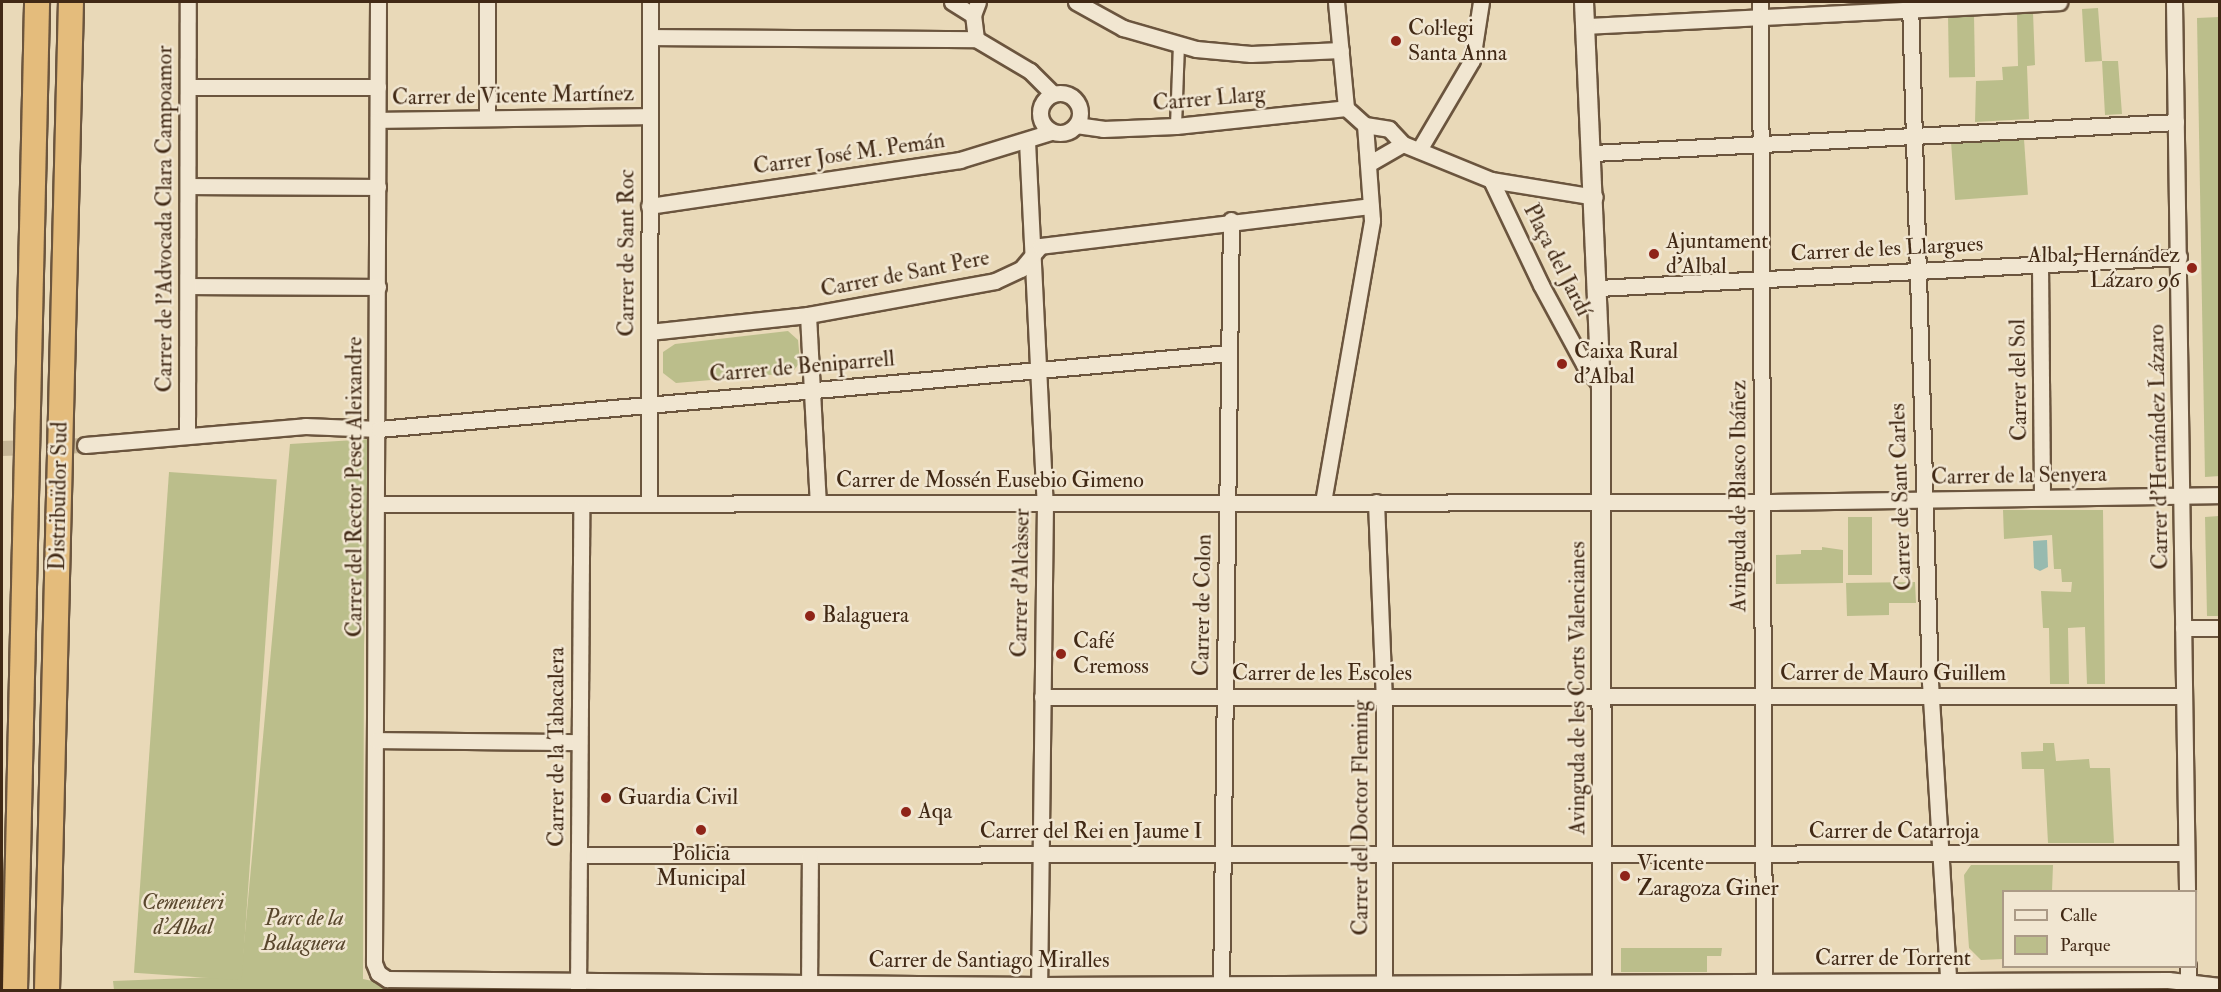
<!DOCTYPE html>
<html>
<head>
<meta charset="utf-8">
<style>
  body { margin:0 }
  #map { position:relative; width:2221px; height:992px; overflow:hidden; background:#e9d9b8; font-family:"IM FELL Double Pica",serif }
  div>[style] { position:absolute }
  .green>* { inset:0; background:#bbbe8b; transform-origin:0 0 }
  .water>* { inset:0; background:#97baaf }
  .minor-tunnel>* { height:15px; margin-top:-7.5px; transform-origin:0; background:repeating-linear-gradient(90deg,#c7b697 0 15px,transparent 0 23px) }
  .roads { filter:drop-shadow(2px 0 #6b553e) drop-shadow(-2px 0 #6b553e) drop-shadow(0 2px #6b553e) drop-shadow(0 -2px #6b553e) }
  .pedestrian>* { height:10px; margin:-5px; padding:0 5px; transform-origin:5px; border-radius:5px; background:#f1e6d1 }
  .minor>* { height:15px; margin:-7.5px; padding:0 7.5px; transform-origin:7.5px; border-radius:7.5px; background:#f1e6d1 }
  .minor>.ring { margin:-7.5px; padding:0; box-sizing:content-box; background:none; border:15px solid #f1e6d1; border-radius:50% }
  .tertiary>* { height:18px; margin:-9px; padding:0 9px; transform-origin:9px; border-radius:9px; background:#f1e6d1 }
  .trunk>* { height:24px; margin:-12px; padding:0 12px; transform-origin:12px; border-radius:12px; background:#e4bc7c }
  .dots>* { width:16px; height:16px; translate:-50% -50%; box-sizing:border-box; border:3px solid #f1e6d1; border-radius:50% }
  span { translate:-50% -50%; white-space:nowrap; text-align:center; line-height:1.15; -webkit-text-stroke:5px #f1e6d1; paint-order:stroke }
  .poi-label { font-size:22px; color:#412915 }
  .left { translate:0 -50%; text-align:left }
  .right { translate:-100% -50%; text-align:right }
  .street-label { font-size:22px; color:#412915 }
  .park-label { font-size:22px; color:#59472d; font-style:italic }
  .frame { position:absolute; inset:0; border:3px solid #412915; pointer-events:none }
  .legend { position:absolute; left:2002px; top:890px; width:195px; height:78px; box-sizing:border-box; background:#f1e6d1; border:2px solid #ab9a86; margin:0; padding:8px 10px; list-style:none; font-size:18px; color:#412915 }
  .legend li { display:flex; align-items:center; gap:12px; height:30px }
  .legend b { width:30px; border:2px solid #ab9a86 }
</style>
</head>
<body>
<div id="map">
  <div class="green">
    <i style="clip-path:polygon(2098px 8px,2102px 61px,2118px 61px,2122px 114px,2105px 115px,2102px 61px,2085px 62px,2082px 9px)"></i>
    <i style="clip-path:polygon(2033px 12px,2035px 65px,2027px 66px,2029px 119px,1975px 122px,1976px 81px,2003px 80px,2002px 67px,2018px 66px,2017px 13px)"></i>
    <i style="left:1974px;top:15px;width:62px;height:26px;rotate:89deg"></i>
    <i style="clip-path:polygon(2219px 17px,2220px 476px,2205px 477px,2197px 18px)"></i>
    <i style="left:2024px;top:139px;width:56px;height:73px;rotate:86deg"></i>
    <i style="clip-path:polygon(788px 331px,798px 340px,800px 362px,792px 373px,676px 383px,663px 373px,663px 352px,675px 344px)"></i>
    <i style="clip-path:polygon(371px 439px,364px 645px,363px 979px,415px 990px,114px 990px,113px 981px,241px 976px,290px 444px)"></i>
    <i style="left:169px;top:472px;width:108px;height:502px;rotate:4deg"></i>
    <i style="clip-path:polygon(2003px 510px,2103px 510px,2105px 684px,2087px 684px,2085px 627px,2068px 628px,2069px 684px,2050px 684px,2049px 628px,2043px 628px,2041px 591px,2071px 592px,2072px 582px,2062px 582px,2061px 569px,2054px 569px,2052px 535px,2004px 539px)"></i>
    <i style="clip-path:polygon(2219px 516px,2219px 616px,2207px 616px,2205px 517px)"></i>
    <i style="left:1848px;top:517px;width:24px;height:58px"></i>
    <i style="clip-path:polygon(1822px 547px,1843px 550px,1843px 583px,1776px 584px,1776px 555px,1801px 554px,1801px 550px,1822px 550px)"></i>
    <i style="clip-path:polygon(1915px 582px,1916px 603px,1889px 603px,1889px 615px,1847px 616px,1846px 583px)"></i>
    <i style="clip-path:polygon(2043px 743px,2054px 743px,2056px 761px,2089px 759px,2090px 768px,2110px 768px,2114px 843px,2048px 843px,2044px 769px,2022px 769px,2021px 752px,2043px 751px)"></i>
    <i style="clip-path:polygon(1971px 865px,2053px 865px,2052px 891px,2004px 892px,2003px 959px,1981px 960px,1969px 948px,1964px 875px)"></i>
    <i style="clip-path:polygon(1621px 948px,1722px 948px,1721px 956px,1707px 956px,1707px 972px,1621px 972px)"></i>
  </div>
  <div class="water">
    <i style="clip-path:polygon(2047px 540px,2048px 567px,2040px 571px,2034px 568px,2033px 541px)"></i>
  </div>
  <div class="minor-tunnel">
    <i style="left:2px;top:448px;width:83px;rotate:-2.1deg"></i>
  </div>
  <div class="roads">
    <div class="pedestrian">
      <i style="left:1176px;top:126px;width:81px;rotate:-87.9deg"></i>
    </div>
    <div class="minor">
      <i style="left:378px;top:2px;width:961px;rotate:90.24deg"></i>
      <i style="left:374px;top:963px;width:11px;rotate:68deg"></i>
      <i style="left:378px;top:973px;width:11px;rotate:34deg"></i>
      <i style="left:387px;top:979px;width:652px;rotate:0.53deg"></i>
      <i style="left:1039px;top:985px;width:1129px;rotate:-0.25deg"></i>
      <i style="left:2168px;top:980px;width:52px;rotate:6.6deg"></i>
      <i style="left:952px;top:2px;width:25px;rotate:32deg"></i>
      <i style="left:1076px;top:2px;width:54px;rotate:29deg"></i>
      <i style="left:1123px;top:28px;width:76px;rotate:16deg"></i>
      <i style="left:1196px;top:49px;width:55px;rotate:5.2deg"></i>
      <i style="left:1251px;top:54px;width:90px;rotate:-2.5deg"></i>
      <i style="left:1336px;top:2px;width:106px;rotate:84.6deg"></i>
      <i style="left:1760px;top:2px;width:988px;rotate:89.77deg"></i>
      <i style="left:1910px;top:2px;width:680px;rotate:88.32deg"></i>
      <i style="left:1930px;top:682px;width:309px;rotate:86.5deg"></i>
      <i style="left:2174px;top:2px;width:890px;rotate:89.16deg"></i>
      <i style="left:1586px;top:26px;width:474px;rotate:-2.9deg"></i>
      <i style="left:650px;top:37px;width:326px;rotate:0.4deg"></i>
      <i style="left:976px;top:39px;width:63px;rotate:30.7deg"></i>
      <i style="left:1030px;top:71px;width:31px;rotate:45deg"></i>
      <i style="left:976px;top:39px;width:24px;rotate:-97deg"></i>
      <i style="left:973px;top:15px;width:14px;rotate:-69deg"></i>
      <i style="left:188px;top:87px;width:190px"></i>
      <i class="ring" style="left:1040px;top:93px;width:25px;height:25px"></i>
      <i style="left:1346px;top:108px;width:25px;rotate:42deg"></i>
      <i style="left:1365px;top:125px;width:24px;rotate:9deg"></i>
      <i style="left:1389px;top:129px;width:21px;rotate:47deg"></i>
      <i style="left:1403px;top:144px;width:95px;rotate:22.2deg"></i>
      <i style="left:1491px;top:180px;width:105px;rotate:9.3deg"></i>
      <i style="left:487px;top:118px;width:116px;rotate:-90deg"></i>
      <i style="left:378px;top:120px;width:271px;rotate:-0.8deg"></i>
      <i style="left:1076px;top:125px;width:27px;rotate:8deg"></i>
      <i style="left:1103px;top:129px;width:73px;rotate:-2.4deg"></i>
      <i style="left:1176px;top:126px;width:171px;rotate:-6deg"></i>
      <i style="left:1027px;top:141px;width:362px;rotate:87.2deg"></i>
      <i style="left:1045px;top:503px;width:487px;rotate:90.7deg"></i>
      <i style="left:1419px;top:150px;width:104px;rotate:-59.5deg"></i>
      <i style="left:1472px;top:60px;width:59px;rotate:-81.2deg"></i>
      <i style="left:1593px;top:153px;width:584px;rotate:-3.04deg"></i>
      <i style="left:1370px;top:163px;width:38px;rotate:-30deg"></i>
      <i style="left:1491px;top:180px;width:116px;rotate:64.5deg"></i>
      <i style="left:1541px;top:285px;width:94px;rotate:61.5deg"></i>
      <i style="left:1586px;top:368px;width:23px;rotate:49deg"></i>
      <i style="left:188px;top:186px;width:190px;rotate:0.3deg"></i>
      <i style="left:649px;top:206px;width:314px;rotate:-8.4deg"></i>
      <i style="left:960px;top:160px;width:95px;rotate:-17.1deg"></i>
      <i style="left:2040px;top:264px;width:233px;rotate:89.5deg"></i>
      <i style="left:188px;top:286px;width:190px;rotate:0.3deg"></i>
      <i style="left:1598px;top:288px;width:582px;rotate:-3.05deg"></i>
      <i style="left:808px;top:315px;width:188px;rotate:87deg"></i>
      <i style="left:649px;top:332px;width:160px;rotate:-6.1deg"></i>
      <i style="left:808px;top:315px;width:190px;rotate:-10.3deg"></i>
      <i style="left:995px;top:281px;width:29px;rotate:-25deg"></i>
      <i style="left:1021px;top:269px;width:30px;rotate:-50deg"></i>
      <i style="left:1040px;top:246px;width:333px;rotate:-6.9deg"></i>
      <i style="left:187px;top:436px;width:434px;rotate:-89.9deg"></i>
      <i style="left:85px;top:445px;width:221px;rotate:-4.9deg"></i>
      <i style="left:305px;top:426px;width:74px;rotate:2.3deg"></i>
      <i style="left:379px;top:429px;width:853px;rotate:-5.11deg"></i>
      <i style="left:1323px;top:502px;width:286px;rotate:-80.1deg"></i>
      <i style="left:1372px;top:220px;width:95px;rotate:-94.2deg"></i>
      <i style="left:1376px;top:502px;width:196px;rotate:87.7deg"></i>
      <i style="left:1384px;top:698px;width:292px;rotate:90deg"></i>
      <i style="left:378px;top:504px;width:1398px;rotate:-0.08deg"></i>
      <i style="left:1776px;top:502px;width:444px;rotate:-0.9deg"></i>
      <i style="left:649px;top:504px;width:502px;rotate:-89.89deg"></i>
      <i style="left:2183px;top:628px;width:37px"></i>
      <i style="left:1042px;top:697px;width:1142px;rotate:-0.05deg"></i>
      <i style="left:376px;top:740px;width:203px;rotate:0.6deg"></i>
      <i style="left:579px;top:855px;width:1607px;rotate:-0.07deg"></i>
      <i style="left:2188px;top:966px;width:24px;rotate:90deg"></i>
      <i style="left:578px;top:990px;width:486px;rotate:-89.6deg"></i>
      <i style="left:809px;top:990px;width:135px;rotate:-89.6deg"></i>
      <i style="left:1221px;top:990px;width:770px;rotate:-89.26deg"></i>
    </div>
    <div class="tertiary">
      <i style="left:1584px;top:2px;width:383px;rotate:87.5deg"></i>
      <i style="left:1601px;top:385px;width:605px;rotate:89.91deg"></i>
    </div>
    <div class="trunk">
      <i style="left:15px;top:990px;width:988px;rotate:-88.72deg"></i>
      <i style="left:47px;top:990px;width:988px;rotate:-88.61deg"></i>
    </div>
  </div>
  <div class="dots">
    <i style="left:1396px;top:41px;background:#8f2418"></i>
    <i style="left:1654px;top:254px;background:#8f2418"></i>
    <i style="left:2192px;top:268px;background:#8f2418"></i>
    <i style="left:1562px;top:364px;background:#8f2418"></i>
    <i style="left:810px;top:616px;background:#8f2418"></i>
    <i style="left:1061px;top:654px;background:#8f2418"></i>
    <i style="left:606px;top:798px;background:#8f2418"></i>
    <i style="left:906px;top:812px;background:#8f2418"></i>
    <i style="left:701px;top:830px;background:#8f2418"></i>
    <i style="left:1625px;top:876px;background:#8f2418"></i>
  </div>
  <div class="poi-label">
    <span class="left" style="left:1408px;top:41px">Col·legi<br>Santa Anna</span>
    <span class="left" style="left:1666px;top:254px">Ajuntament<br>d'Albal</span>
    <span class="right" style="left:2180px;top:268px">Albal, Hernández<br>Lázaro 96</span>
    <span class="left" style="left:1574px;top:364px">Caixa Rural<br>d'Albal</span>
    <span class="left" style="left:822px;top:616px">Balaguera</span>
    <span class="left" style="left:1073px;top:654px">Café<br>Cremoss</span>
    <span class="left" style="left:618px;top:798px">Guardia Civil</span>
    <span class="left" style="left:918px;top:812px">Aqa</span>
    <span style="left:701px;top:866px">Policia<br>Municipal</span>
    <span class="left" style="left:1637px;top:876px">Vicente<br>Zaragoza Giner</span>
  </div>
  <div class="street-label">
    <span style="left:513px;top:96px;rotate:-1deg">Carrer de Vicente Martínez</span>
    <span style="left:1209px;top:99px;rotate:-5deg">Carrer Llarg</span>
    <span style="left:849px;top:154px;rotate:-8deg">Carrer José M. Pemán</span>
    <span style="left:165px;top:219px;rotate:-90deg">Carrer de l'Advocada Clara Campoamor</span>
    <span style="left:1887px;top:249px;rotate:-3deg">Carrer de les Llargues</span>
    <span style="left:627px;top:253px;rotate:-90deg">Carrer de Sant Roc</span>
    <span style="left:1557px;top:260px;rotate:63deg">Plaça del Jardí</span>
    <span style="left:905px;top:274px;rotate:-11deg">Carrer de Sant Pere</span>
    <span style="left:802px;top:367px;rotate:-5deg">Carrer de Beniparrell</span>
    <span style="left:2019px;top:380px;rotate:-91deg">Carrer del Sol</span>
    <span style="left:2159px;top:447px;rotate:-91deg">Carrer d'Hernández Lázaro</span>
    <span style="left:2019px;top:476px;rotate:-1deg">Carrer de la Senyera</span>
    <span style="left:990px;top:481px">Carrer de Mossén Eusebio Gimeno</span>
    <span style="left:355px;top:487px;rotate:-90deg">Carrer del Rector Peset Aleixandre</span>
    <span style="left:59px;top:496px;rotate:-89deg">Distribuïdor Sud</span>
    <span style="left:1739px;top:496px;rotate:-90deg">Avinguda de Blasco Ibáñez</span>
    <span style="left:1901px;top:497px;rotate:-92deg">Carrer de Sant Carles</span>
    <span style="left:1021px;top:583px;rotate:-89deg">Carrer d'Alcàsser</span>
    <span style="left:1203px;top:605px;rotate:-89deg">Carrer de Colon</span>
    <span style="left:1322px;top:674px">Carrer de les Escoles</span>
    <span style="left:1893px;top:674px">Carrer de Mauro Guillem</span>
    <span style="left:1578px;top:688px;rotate:-90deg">Avinguda de les Corts Valencianes</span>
    <span style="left:557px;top:747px;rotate:-90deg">Carrer de la Tabacalera</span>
    <span style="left:1361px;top:818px;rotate:-90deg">Carrer del Doctor Fleming</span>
    <span style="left:1091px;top:832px">Carrer del Rei en Jaume I</span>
    <span style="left:1894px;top:832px">Carrer de Catarroja</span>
    <span style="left:1893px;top:959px">Carrer de Torrent</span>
    <span style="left:989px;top:961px">Carrer de Santiago Miralles</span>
  </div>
  <div class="park-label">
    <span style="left:183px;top:915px">Cementeri<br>d'Albal</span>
    <span style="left:304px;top:931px">Parc de la<br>Balaguera</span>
  </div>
  <div class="frame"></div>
  <ul class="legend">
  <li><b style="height:8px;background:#f1e6d1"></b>Calle</li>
  <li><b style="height:16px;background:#bbbe8b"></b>Parque</li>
  </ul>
</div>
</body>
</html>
